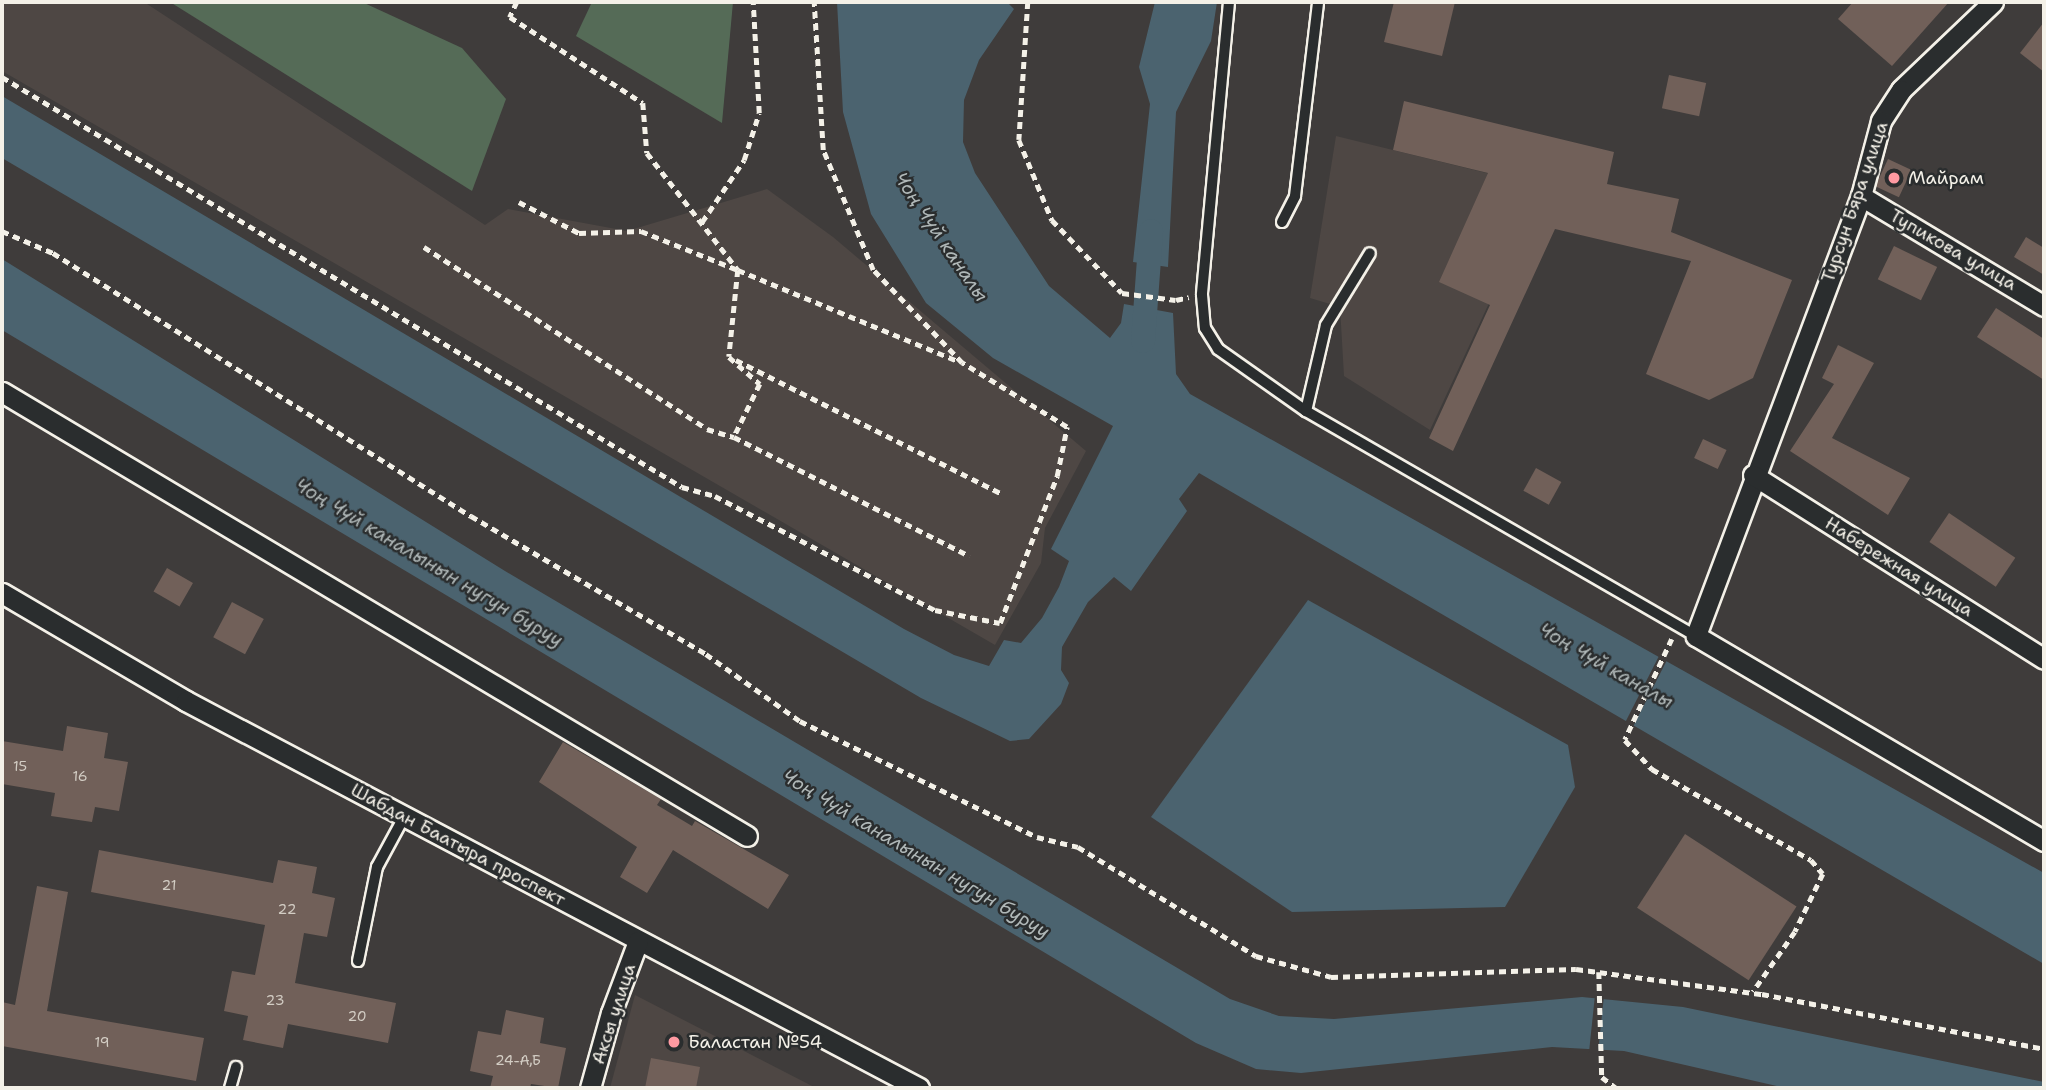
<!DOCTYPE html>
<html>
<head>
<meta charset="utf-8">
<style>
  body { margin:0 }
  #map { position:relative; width:2046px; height:1090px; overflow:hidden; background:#3f3c3b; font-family:"Shantell Sans",sans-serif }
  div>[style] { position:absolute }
  .built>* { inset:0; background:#4e4744 }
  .green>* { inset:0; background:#556b57 }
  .water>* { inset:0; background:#4b636f }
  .pier>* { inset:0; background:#3f3c3b; transform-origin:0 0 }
  .canal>* { height:24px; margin:-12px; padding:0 12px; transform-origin:12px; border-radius:12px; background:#4b636f }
  .building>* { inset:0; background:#716059; transform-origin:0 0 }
  .path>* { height:4.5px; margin-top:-2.25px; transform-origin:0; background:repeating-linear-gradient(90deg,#f4f1e8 0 7px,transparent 0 12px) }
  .roads { filter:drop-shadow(2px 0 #f4f1e8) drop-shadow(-2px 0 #f4f1e8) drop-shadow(0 2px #f4f1e8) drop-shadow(0 -2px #f4f1e8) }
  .service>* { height:10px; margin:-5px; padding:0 5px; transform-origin:5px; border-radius:5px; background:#2a2d2e }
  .minor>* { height:19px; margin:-9.5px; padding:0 9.5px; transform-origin:9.5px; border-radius:9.5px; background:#2a2d2e }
  .dots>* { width:19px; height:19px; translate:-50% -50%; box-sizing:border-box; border:4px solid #2a2d2e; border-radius:50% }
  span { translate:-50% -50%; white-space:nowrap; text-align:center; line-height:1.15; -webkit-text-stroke:5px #2a2d2e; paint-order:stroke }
  .number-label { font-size:14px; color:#d3cdc4 }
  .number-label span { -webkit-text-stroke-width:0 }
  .poi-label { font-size:18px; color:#f4f1e8 }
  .left { translate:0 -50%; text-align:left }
  .street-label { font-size:18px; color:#f4f1e8 }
  .water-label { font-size:19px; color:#b0b8b8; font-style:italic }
  .frame { position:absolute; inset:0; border:4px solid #f4f1e8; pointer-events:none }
</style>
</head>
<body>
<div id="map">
  <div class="built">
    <i style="clip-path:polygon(2px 2px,144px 2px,485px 225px,508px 209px,627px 231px,767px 189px,833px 237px,1086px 451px,1045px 528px,1041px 563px,995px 645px,2px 71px)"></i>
    <i style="clip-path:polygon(1336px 136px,1543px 187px,1430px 430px,1344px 376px,1340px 307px,1310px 298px)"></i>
    <i style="clip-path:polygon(635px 995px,816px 1088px,610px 1088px)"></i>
  </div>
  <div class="green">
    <i style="clip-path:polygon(170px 2px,362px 2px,462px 48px,506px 99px,472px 191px)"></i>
    <i style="clip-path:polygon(592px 2px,733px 2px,722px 123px,576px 36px)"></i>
  </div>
  <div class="water">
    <i style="clip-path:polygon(837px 2px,1007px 2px,1014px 9px,979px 60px,964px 100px,963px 142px,975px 173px,1049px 286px,1110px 338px,1121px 323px,1124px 304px,1173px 313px,1176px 374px,1190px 394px,2044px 873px,2044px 964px,1199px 473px,1179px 499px,1187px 511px,1131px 591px,1114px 577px,1088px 602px,1062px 647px,1061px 670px,1069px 683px,1061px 704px,1029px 739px,1010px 741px,921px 698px,2px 158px,2px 96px,904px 629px,954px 655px,989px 666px,1004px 640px,1021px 643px,1042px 618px,1059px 587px,1069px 561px,1051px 549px,1113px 426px,993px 358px,926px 303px,871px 214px,843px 112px)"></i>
    <i style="clip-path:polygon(1155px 2px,1217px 2px,1211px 41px,1176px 112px,1168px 267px,1133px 262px,1150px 104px,1139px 67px)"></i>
    <i style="clip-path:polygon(2px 259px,505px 571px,1230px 999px,1279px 1016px,1334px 1019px,1582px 997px,1683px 1007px,2044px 1082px,2044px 1088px,1785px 1088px,1624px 1051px,1552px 1047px,1301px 1073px,1256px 1069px,1196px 1043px,2px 330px)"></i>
    <i style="clip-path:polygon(1308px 600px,1568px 745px,1575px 787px,1505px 907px,1292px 912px,1151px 817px)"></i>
  </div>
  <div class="pier">
    <i style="left:1660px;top:654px;width:9px;height:79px;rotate:27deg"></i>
    <i style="left:1595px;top:995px;width:9px;height:58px;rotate:6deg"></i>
  </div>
  <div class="canal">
    <i style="left:1143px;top:341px;width:110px;rotate:-85.8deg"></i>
  </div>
  <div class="building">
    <i style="clip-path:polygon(1394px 2px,1455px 2px,1442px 56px,1384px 42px)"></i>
    <i style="clip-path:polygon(1853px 2px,1949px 2px,1892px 66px,1838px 19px)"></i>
    <i style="clip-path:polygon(2044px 22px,2044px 72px,2020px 53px)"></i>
    <i style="left:1669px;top:75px;width:38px;height:34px;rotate:12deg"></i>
    <i style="clip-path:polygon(1404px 101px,1614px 152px,1607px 184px,1679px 199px,1671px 232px,1792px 280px,1753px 378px,1709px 400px,1646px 374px,1691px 261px,1555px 229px,1453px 451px,1429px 438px,1490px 305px,1439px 282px,1488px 173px,1393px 150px)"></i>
    <i style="left:1888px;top:159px;width:26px;height:30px;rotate:25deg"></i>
    <i style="clip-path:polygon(2026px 237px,2044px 248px,2044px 275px,2014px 257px)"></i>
    <i style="left:1894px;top:246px;width:48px;height:37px;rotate:26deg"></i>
    <i style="clip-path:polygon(1996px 308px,2044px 339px,2044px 380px,1977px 337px)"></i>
    <i style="clip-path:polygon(1838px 345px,1874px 363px,1832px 438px,1910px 478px,1888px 515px,1790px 451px,1834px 384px,1822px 378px)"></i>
    <i style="left:1703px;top:439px;width:26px;height:21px;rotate:25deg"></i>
    <i style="left:1536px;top:468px;width:29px;height:26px;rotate:29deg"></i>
    <i style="left:1949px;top:513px;width:80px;height:35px;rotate:34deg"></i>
    <i style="left:167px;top:568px;width:30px;height:27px;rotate:30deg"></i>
    <i style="left:232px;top:602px;width:36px;height:40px;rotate:28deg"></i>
    <i style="clip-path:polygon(67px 726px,108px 733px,104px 758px,128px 762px,119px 811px,95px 807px,92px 822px,51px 816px,55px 793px,2px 784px,2px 741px,63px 751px)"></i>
    <i style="clip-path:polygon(563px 742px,661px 799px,657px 805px,692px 826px,695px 821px,789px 875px,768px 909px,673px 850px,647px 893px,620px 877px,637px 847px,539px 782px)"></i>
    <i style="left:1685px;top:834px;width:133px;height:88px;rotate:33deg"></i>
    <i style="clip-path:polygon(99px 850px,273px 883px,278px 860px,317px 867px,312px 893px,335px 898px,327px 937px,304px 933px,295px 983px,396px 1003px,388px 1043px,288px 1024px,283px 1048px,243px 1040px,248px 1016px,224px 1011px,232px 971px,255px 975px,265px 925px,91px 892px)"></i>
    <i style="clip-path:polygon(37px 886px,68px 892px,47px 1011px,204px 1038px,196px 1081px,2px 1046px,2px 1002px,15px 1005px)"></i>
    <i style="clip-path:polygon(506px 1010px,544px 1018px,540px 1043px,566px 1048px,558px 1088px,531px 1084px,530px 1088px,490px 1088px,493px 1076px,470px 1071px,478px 1031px,501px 1035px)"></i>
    <i style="clip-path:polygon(651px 1058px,700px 1067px,696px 1088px,645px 1088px)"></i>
  </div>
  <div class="path">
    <i style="left:517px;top:2px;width:17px;rotate:115deg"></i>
    <i style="left:510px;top:17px;width:158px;rotate:32.9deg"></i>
    <i style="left:643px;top:103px;width:50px;rotate:85.4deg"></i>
    <i style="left:647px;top:153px;width:148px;rotate:52.1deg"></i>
    <i style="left:738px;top:270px;width:238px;rotate:22.5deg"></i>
    <i style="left:1028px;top:2px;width:138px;rotate:93.7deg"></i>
    <i style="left:1019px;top:140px;width:87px;rotate:67.6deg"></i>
    <i style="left:1052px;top:220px;width:101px;rotate:46.2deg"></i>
    <i style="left:1122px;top:293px;width:54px;rotate:7.4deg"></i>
    <i style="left:1176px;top:300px;width:13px;rotate:-13deg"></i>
    <i style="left:2px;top:77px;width:794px;rotate:31.09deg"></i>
    <i style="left:682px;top:487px;width:34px;rotate:15deg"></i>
    <i style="left:715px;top:496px;width:248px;rotate:27.4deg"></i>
    <i style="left:935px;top:610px;width:66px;rotate:11.3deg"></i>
    <i style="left:1000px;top:623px;width:158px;rotate:-68.8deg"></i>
    <i style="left:1057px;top:476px;width:50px;rotate:-78.5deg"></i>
    <i style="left:1067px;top:427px;width:123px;rotate:-148.6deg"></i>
    <i style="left:962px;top:363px;width:129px;rotate:-133.7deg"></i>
    <i style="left:873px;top:270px;width:130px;rotate:-112.6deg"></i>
    <i style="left:823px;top:150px;width:148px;rotate:-93.5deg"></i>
    <i style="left:519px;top:202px;width:68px;rotate:27.3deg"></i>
    <i style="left:579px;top:233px;width:62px;rotate:-1.8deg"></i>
    <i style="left:641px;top:231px;width:105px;rotate:21.9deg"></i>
    <i style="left:738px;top:270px;width:87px;rotate:95.9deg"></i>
    <i style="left:729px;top:357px;width:41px;rotate:41.1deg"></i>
    <i style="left:760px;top:384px;width:59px;rotate:116.1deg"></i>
    <i style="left:734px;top:437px;width:264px;rotate:26.8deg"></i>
    <i style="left:702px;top:222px;width:75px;rotate:-55.9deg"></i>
    <i style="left:744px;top:160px;width:49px;rotate:-72.3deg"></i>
    <i style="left:759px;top:113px;width:111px;rotate:-93.1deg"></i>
    <i style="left:2px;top:231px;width:56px;rotate:23.3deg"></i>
    <i style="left:53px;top:253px;width:494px;rotate:32.2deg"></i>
    <i style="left:471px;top:516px;width:273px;rotate:30.4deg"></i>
    <i style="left:706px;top:654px;width:115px;rotate:35.5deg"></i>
    <i style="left:800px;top:721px;width:264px;rotate:26.1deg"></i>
    <i style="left:1037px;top:837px;width:42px;rotate:13.7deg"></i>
    <i style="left:1078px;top:847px;width:209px;rotate:31.5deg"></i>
    <i style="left:1256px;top:956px;width:78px;rotate:15.6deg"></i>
    <i style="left:1331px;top:977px;width:245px;rotate:-1.9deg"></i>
    <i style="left:1576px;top:969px;width:188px;rotate:7.7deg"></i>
    <i style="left:1762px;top:994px;width:287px;rotate:11deg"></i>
    <i style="left:424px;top:247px;width:336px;rotate:32.7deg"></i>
    <i style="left:707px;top:429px;width:28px;rotate:17deg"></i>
    <i style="left:736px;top:360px;width:297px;rotate:26.7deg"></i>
    <i style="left:1672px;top:639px;width:111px;rotate:115deg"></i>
    <i style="left:1625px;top:740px;width:40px;rotate:47deg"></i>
    <i style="left:1652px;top:769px;width:183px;rotate:29.8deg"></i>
    <i style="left:1811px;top:860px;width:18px;rotate:49deg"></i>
    <i style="left:1823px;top:874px;width:64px;rotate:115.8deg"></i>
    <i style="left:1795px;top:932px;width:73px;rotate:125deg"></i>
    <i style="left:1599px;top:972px;width:105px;rotate:88.4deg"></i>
    <i style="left:1602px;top:1077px;width:18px;rotate:38deg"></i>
  </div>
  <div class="roads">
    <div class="service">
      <i style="left:1229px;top:2px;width:294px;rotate:95.3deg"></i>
      <i style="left:1202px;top:295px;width:33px;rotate:85deg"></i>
      <i style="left:1205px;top:328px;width:25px;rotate:58deg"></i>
      <i style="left:1218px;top:349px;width:108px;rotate:35.2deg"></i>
      <i style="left:1306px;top:411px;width:450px;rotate:30deg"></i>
      <i style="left:1282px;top:222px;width:29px;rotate:-63deg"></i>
      <i style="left:1295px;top:196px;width:195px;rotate:-83.2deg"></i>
      <i style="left:1306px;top:411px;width:88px;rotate:-76.9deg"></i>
      <i style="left:1326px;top:325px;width:84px;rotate:-58.6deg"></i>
      <i style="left:358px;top:961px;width:96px;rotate:-78.6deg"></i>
      <i style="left:377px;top:867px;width:57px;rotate:-61.6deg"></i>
      <i style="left:230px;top:1088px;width:22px;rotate:-74deg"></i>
    </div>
    <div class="minor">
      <i style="left:1993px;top:2px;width:127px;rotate:136.3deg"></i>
      <i style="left:1901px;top:90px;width:37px;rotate:123deg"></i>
      <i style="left:1881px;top:121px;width:78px;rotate:104.9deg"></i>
      <i style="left:1861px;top:196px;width:470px;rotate:110.6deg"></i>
      <i style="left:1696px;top:636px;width:404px;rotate:30.5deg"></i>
      <i style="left:1861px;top:196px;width:214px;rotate:31deg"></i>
      <i style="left:2px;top:392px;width:867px;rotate:30.79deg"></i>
      <i style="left:1753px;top:475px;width:344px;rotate:32.3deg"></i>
      <i style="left:2px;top:593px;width:213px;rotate:30.4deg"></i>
      <i style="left:186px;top:701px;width:829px;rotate:27.83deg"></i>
      <i style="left:590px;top:1088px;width:78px;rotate:-74.4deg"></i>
      <i style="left:611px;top:1013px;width:77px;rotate:-69.4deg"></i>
    </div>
  </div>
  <div class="dots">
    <i style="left:1894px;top:178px;background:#ff9aa2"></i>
    <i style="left:674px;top:1042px;background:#ff9aa2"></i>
  </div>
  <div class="number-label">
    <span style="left:20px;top:766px">15</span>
    <span style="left:80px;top:776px">16</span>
    <span style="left:169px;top:885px">21</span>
    <span style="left:287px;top:909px">22</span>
    <span style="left:275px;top:1000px">23</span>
    <span style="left:357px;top:1016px">20</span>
    <span style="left:102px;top:1042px">19</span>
    <span style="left:518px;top:1060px">24-А,Б</span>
  </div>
  <div class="poi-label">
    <span class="left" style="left:1908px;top:178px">Майрам</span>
    <span class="left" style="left:688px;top:1042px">Баластан №54</span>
  </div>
  <div class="street-label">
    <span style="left:1855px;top:202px;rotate:-71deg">Турсун Бяра улица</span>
    <span style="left:1953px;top:250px;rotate:30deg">Тупикова улица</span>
    <span style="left:1899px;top:567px;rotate:32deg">Набережная улица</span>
    <span style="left:458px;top:845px;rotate:28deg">Шабдан Баатыра проспект</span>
    <span style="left:614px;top:1014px;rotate:-72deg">Аксы улица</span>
  </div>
  <div class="water-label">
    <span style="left:941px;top:237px;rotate:56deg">Чоң Чүй каналы</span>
    <span style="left:429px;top:563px;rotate:31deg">Чоң Чүй каналынын нугун буруу</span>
    <span style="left:1606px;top:666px;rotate:30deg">Чоң Чүй каналы</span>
    <span style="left:916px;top:854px;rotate:31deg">Чоң Чүй каналынын нугун буруу</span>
  </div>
  <div class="frame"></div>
</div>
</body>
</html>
